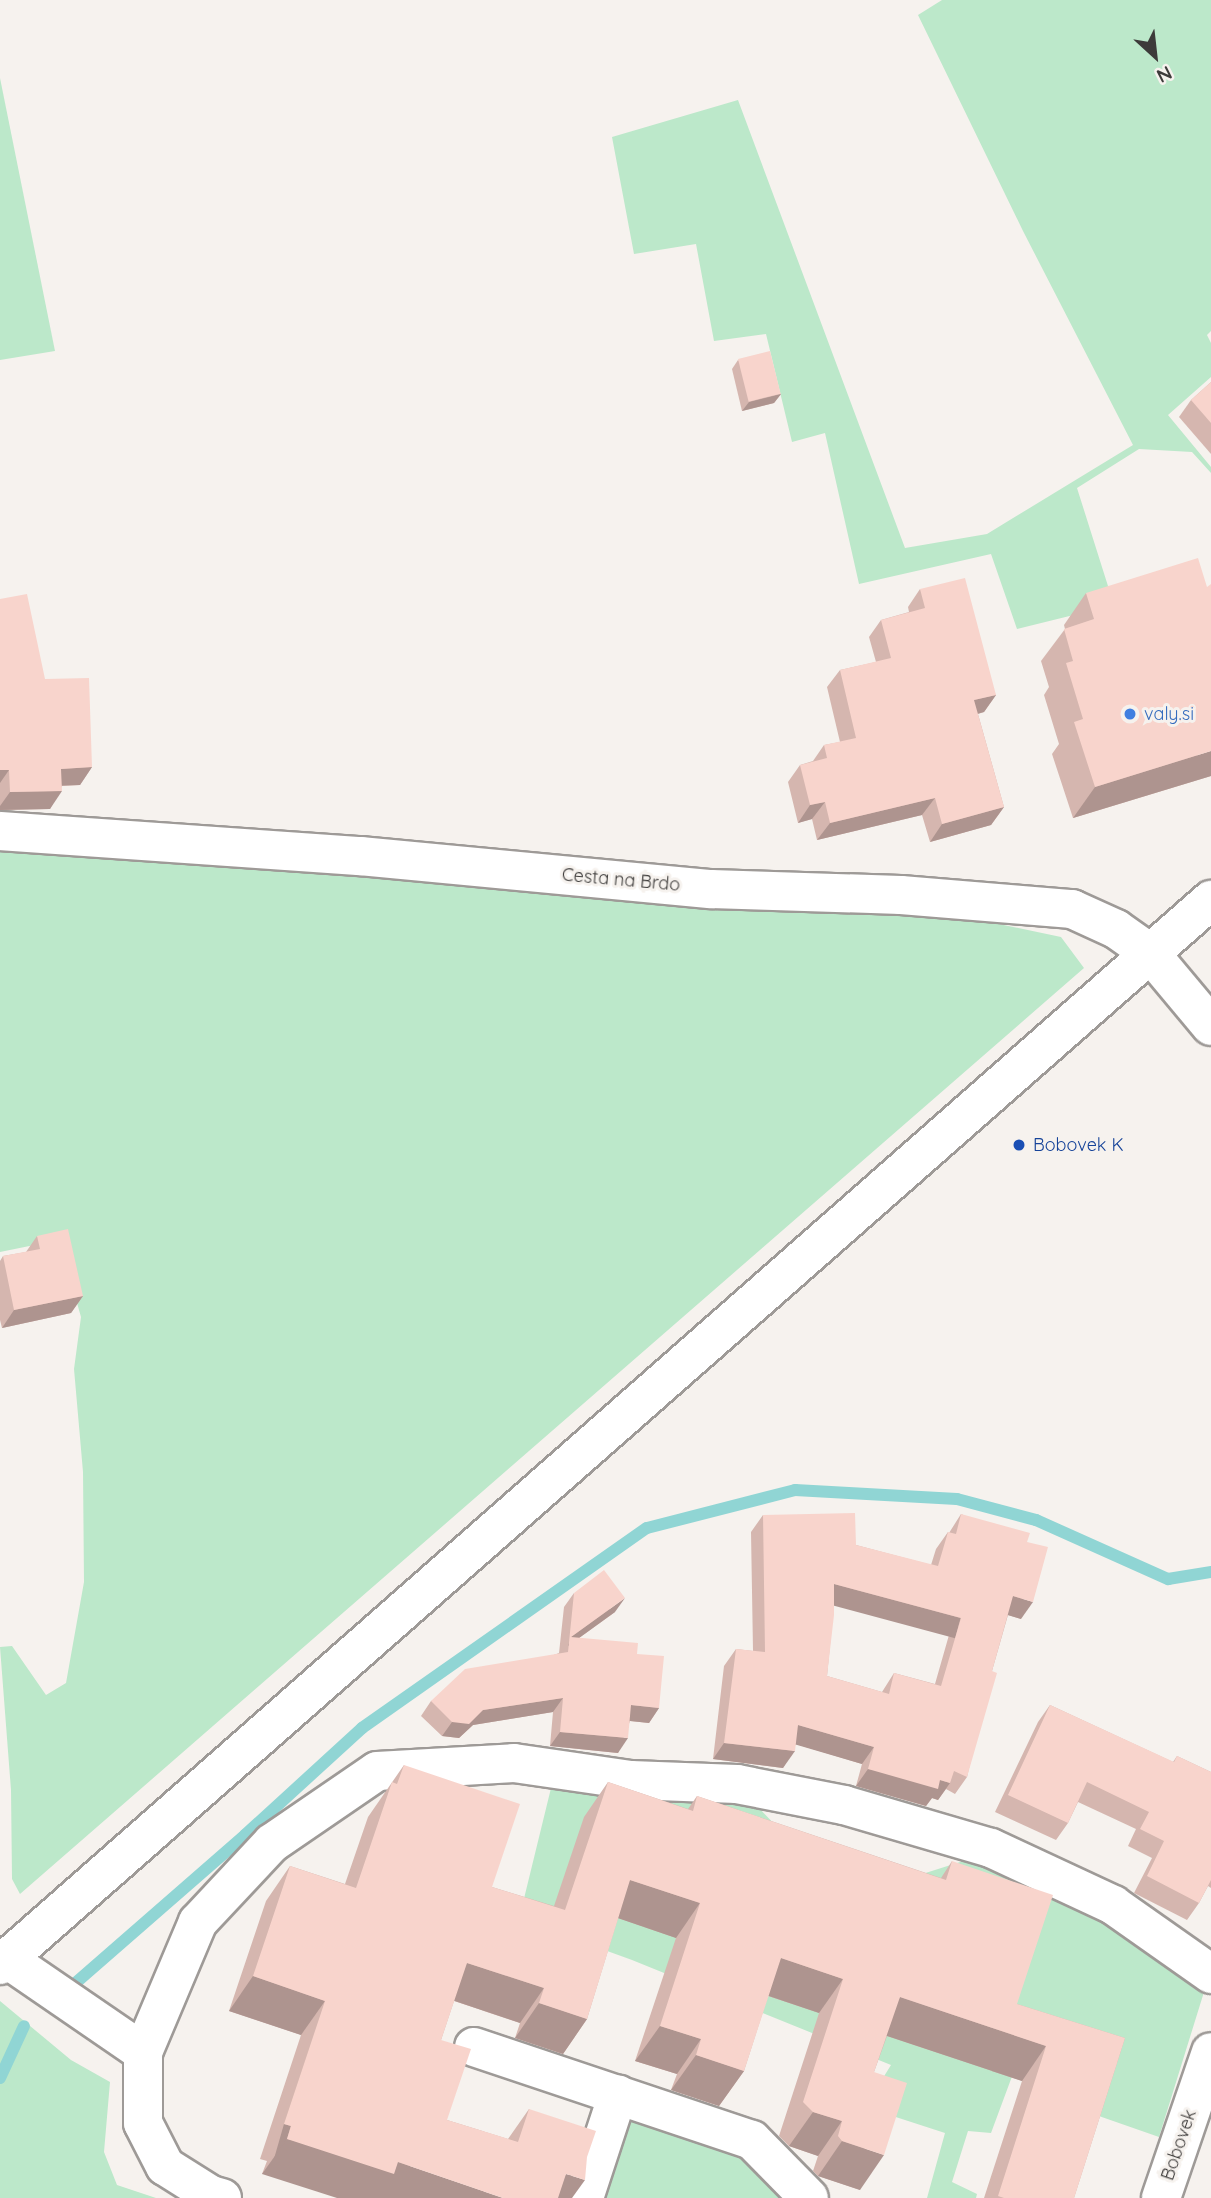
<!DOCTYPE html>
<html>
<head>
<meta charset="utf-8">
<style>
  body { margin:0 }
  #map { position:relative; width:1211px; height:2198px; overflow:hidden; background:#f6f2ee; font-family:Quicksand,sans-serif }
  div>[style] { position:absolute }
  .green>* { inset:0; background:#bce8ca }
  .stream>* { height:12px; margin:-6px; padding:0 6px; transform-origin:6px; border-radius:6px; background:#90d5d4 }
  .roads { filter:drop-shadow(2px 0 #9e9a97) drop-shadow(-2px 0 #9e9a97) drop-shadow(0 2px #9e9a97) drop-shadow(0 -2px #9e9a97) }
  .minor>* { height:38px; margin:-19px; padding:0 19px; transform-origin:19px; border-radius:19px; background:#fff }
  .wall>* { inset:0; background:#d5b6af }
  .shaded-wall>* { inset:0; background:#ae948f; transform-origin:0 0 }
  .building>* { inset:0; background:#f8d4cc; transform-origin:0 0 }
  .dots>* { width:19px; height:19px; translate:-50% -50%; box-sizing:border-box; border:4px solid #f6f2ee; border-radius:50% }
  span { translate:-50% -50%; white-space:nowrap; text-align:center; line-height:1.15; -webkit-text-stroke:6px #f6f2ee; paint-order:stroke }
  .shop-label { font-size:18px; color:#366cbe }
  .left { translate:0 -50%; text-align:left }
  .street-label { font-size:18px; color:#3d3b3a }
  .transit-label { font-size:18px; color:#164399 }
  .north { position:absolute; left:1120px; top:21px; width:70px; height:70px; -webkit-text-stroke:5px #f6f2ee; paint-order:stroke; rotate:153deg; font-size:19px; font-weight:700; line-height:28px; text-align:center; color:#3d3b3a }
  .north::after { content:''; display:block; margin:auto; width:24px; height:32px; background:#3d3b3a; clip-path:polygon(50% 0,100% 100%,50% 72%,0 100%) }
</style>
</head>
<body>
<div id="map">
  <div class="green">
    <i style="clip-path:polygon(942px 0,1211px 0,1211px 331px,1207px 335px,1211px 343px,1211px 377px,1168px 415px,1211px 467px,1211px 473px,1192px 452px,1139px 449px,1077px 488px,1114px 605px,1017px 629px,991px 554px,859px 584px,825px 433px,792px 442px,766px 334px,714px 341px,696px 244px,634px 254px,612px 137px,738px 100px,905px 548px,987px 534px,1133px 445px,1023px 231px,918px 15px)"></i>
    <i style="clip-path:polygon(0 78px,55px 351px,0 360px)"></i>
    <i style="clip-path:polygon(0 847px,975px 919px,1061px 937px,1084px 968px,20px 1894px,12px 1879px,11px 1790px,0 1647px,12px 1646px,46px 1695px,66px 1683px,84px 1582px,83px 1472px,74px 1369px,81px 1317px,59px 1240px,0 1252px)"></i>
    <i style="clip-path:polygon(552px 1784px,755px 1804px,804px 1855px,891px 1884px,982px 1855px,1152px 1948px,1204px 1992px,1159px 2137px,1096px 2115px,1117px 2063px,1027px 2036px,991px 2133px,968px 2131px,952px 2182px,977px 2194px,976px 2198px,927px 2198px,945px 2133px,865px 2107px,891px 2065px,632px 1960px,519px 1919px)"></i>
    <i style="clip-path:polygon(0 2001px,71px 2060px,110px 2082px,104px 2152px,117px 2185px,156px 2198px,0 2198px)"></i>
    <i style="clip-path:polygon(627px 2117px,733px 2145px,790px 2198px,597px 2198px)"></i>
  </div>
  <div class="stream">
    <i style="left:64px;top:1993px;width:240px;rotate:-41.1deg"></i>
    <i style="left:245px;top:1835px;width:159px;rotate:-42.4deg"></i>
    <i style="left:362px;top:1728px;width:348px;rotate:-35.1deg"></i>
    <i style="left:647px;top:1528px;width:153px;rotate:-14.4deg"></i>
    <i style="left:795px;top:1490px;width:162px;rotate:3.2deg"></i>
    <i style="left:957px;top:1499px;width:82px;rotate:14.9deg"></i>
    <i style="left:1036px;top:1520px;width:145px;rotate:24.1deg"></i>
    <i style="left:1168px;top:1579px;width:44px;rotate:-9.2deg"></i>
    <i style="left:0;top:2078px;width:57px;rotate:-65.2deg"></i>
  </div>
  <div class="roads">
    <div class="minor">
      <i style="left:0;top:831px;width:361px;rotate:4deg"></i>
      <i style="left:360px;top:856px;width:353px;rotate:5.4deg"></i>
      <i style="left:711px;top:889px;width:190px;rotate:1.8deg"></i>
      <i style="left:901px;top:895px;width:172px;rotate:4.7deg"></i>
      <i style="left:1072px;top:909px;width:48px;rotate:24.4deg"></i>
      <i style="left:1116px;top:929px;width:42px;rotate:35.2deg"></i>
      <i style="left:1150px;top:953px;width:95px;rotate:50.1deg"></i>
      <i style="left:7px;top:1959px;width:165px;rotate:34.4deg"></i>
      <i style="left:0;top:1965px;width:1613px;rotate:-41.33deg"></i>
      <i style="left:474px;top:2047px;width:293px;rotate:18.5deg"></i>
      <i style="left:752px;top:2140px;width:81px;rotate:45.5deg"></i>
      <i style="left:222px;top:2198px;width:11px;rotate:-165deg"></i>
      <i style="left:211px;top:2195px;width:54px;rotate:-147.8deg"></i>
      <i style="left:165px;top:2166px;width:48px;rotate:-117.1deg"></i>
      <i style="left:143px;top:2123px;width:71px;rotate:-90deg"></i>
      <i style="left:143px;top:2052px;width:141px;rotate:-67.1deg"></i>
      <i style="left:198px;top:1922px;width:108px;rotate:-46.9deg"></i>
      <i style="left:272px;top:1843px;width:127px;rotate:-34.4deg"></i>
      <i style="left:377px;top:1771px;width:137px;rotate:-3.3deg"></i>
      <i style="left:514px;top:1763px;width:118px;rotate:8.3deg"></i>
      <i style="left:631px;top:1780px;width:106px;rotate:2.2deg"></i>
      <i style="left:737px;top:1784px;width:109px;rotate:11.1deg"></i>
      <i style="left:844px;top:1805px;width:153px;rotate:16.3deg"></i>
      <i style="left:991px;top:1848px;width:135px;rotate:25deg"></i>
      <i style="left:1113px;top:1905px;width:120px;rotate:35.1deg"></i>
      <i style="left:584px;top:2198px;width:109px;rotate:-71.9deg"></i>
      <i style="left:1161px;top:2198px;width:154px;rotate:-71.1deg"></i>
    </div>
  </div>
  <div class="wall">
    <i style="clip-path:polygon(738px 360px,781px 394px,774px 403px,742px 411px,732px 369px)"></i>
    <i style="clip-path:polygon(1211px 382px,1211px 454px,1179px 417px,1191px 400px)"></i>
    <i style="clip-path:polygon(920px 589px,996px 695px,984px 712px,978px 714px,1004px 807px,991px 825px,930px 842px,922px 815px,817px 840px,812px 819px,798px 823px,788px 782px,800px 765px,813px 761px,824px 745px,840px 742px,827px 687px,840px 670px,876px 662px,869px 637px,881px 620px,909px 612px,908px 607px)"></i>
    <i style="clip-path:polygon(1086px 593px,1211px 776px,1073px 818px,1052px 754px,1059px 744px,1044px 695px,1049px 687px,1041px 661px,1065px 629px,1064px 625px)"></i>
    <i style="clip-path:polygon(0 599px,92px 767px,80px 785px,62px 786px,50px 809px,0 810px)"></i>
    <i style="clip-path:polygon(37px 1236px,83px 1296px,71px 1313px,2px 1328px,0 1320px,0 1261px,3px 1256px,26px 1252px)"></i>
    <i style="clip-path:polygon(evenodd,961px 1514px,1027px 1542px,1021px 1619px,1008px 1615px,992px 1671px,967px 1777px,955px 1794px,946px 1789px,938px 1800px,932px 1798px,926px 1806px,856px 1786px,862px 1764px,796px 1744px,783px 1768px,713px 1759px,724px 1666px,736px 1649px,753px 1651px,751px 1532px,763px 1515px,856px 1545px,931px 1565px,936px 1549px,948px 1532px,949px 1533px,961px 1514px,834px 1604px,949px 1635px,935px 1684px,894px 1673px,882px 1692px,827px 1676px,834px 1604px)"></i>
    <i style="clip-path:polygon(574px 1593px,615px 1612px,579px 1638px,637px 1654px,659px 1708px,649px 1723px,630px 1721px,618px 1753px,550px 1746px,553px 1712px,473px 1725px,459px 1738px,442px 1736px,421px 1716px,431px 1701px,559px 1653px,564px 1607px)"></i>
    <i style="clip-path:polygon(1050px 1705px,1173px 1762px,1177px 1756px,1211px 1772px,1211px 1888px,1208px 1886px,1199px 1903px,1187px 1920px,1134px 1893px,1152px 1858px,1128px 1846px,1136px 1829px,1078px 1802px,1068px 1823px,1056px 1840px,995px 1812px,1038px 1722px)"></i>
    <i style="clip-path:polygon(404px 1765px,492px 1887px,554px 1906px,584px 1817px,608px 1782px,688px 1809px,697px 1796px,941px 1878px,952px 1861px,1017px 2004px,1125px 2038px,1074px 2198px,984px 2198px,1022px 2081px,887px 2036px,874px 2072px,860px 2190px,818px 2176px,813px 2171px,818px 2156px,789px 2146px,779px 2136px,819px 2013px,768px 1996px,744px 2071px,719px 2106px,671px 2090px,677px 2074px,635px 2061px,676px 1938px,618px 1918px,587px 2019px,563px 2054px,515px 2038px,520px 2023px,454px 2001px,441px 2040px,447px 2120px,508px 2139px,529px 2109px,587px 2157px,262px 2174px,267px 2161px,260px 2159px,301px 2035px,229px 2011px,266px 1901px,290px 1866px,345px 1884px,368px 1817px)"></i>
  </div>
  <div class="shaded-wall">
    <i style="clip-path:polygon(781px 394px,774px 403px,742px 411px,749px 402px)"></i>
    <i style="clip-path:polygon(996px 695px,984px 712px,962px 718px,974px 700px)"></i>
    <i style="clip-path:polygon(1211px 751px,1211px 776px,1073px 818px,1095px 787px)"></i>
    <i style="clip-path:polygon(92px 767px,80px 785px,49px 786px,61px 769px)"></i>
    <i style="clip-path:polygon(0 770px,9px 770px,0 783px)"></i>
    <i style="clip-path:polygon(62px 791px,50px 809px,0 810px,0 806px,10px 792px)"></i>
    <i style="clip-path:polygon(935px 798px,922px 815px,817px 840px,830px 823px)"></i>
    <i style="clip-path:polygon(825px 802px,812px 819px,798px 823px,810px 805px)"></i>
    <i style="clip-path:polygon(1004px 807px,991px 825px,930px 842px,942px 824px)"></i>
    <i style="clip-path:polygon(83px 1296px,71px 1313px,2px 1328px,14px 1310px)"></i>
    <i style="left:834px;top:1584px;width:131px;height:21px;rotate:15deg"></i>
    <i style="clip-path:polygon(1013px 1596px,1033px 1602px,1021px 1619px,1001px 1613px)"></i>
    <i style="clip-path:polygon(625px 1598px,615px 1612px,568px 1646px,571px 1637px)"></i>
    <i style="clip-path:polygon(563px 1698px,553px 1712px,473px 1725px,459px 1738px,442px 1736px,452px 1722px,483px 1710px)"></i>
    <i style="clip-path:polygon(631px 1705px,659px 1708px,649px 1723px,621px 1720px)"></i>
    <i style="clip-path:polygon(798px 1725px,874px 1747px,862px 1764px,787px 1742px)"></i>
    <i style="clip-path:polygon(560px 1732px,628px 1738px,618px 1753px,550px 1746px)"></i>
    <i style="clip-path:polygon(724px 1743px,795px 1751px,783px 1768px,713px 1759px)"></i>
    <i style="clip-path:polygon(868px 1769px,940px 1780px,950px 1783px,938px 1800px,932px 1798px,926px 1806px,856px 1786px)"></i>
    <i style="clip-path:polygon(630px 1880px,700px 1903px,676px 1938px,606px 1914px)"></i>
    <i style="clip-path:polygon(781px 1958px,843px 1979px,819px 2013px,757px 1992px)"></i>
    <i style="clip-path:polygon(467px 1963px,544px 1988px,520px 2023px,443px 1997px)"></i>
    <i style="clip-path:polygon(253px 1976px,325px 2001px,301px 2035px,229px 2011px)"></i>
    <i style="clip-path:polygon(900px 1997px,1046px 2046px,1022px 2081px,875px 2032px)"></i>
    <i style="clip-path:polygon(539px 2003px,587px 2019px,563px 2054px,515px 2038px)"></i>
    <i style="clip-path:polygon(660px 2026px,701px 2039px,677px 2074px,635px 2061px)"></i>
    <i style="clip-path:polygon(696px 2055px,744px 2071px,719px 2106px,671px 2090px)"></i>
    <i style="clip-path:polygon(813px 2112px,842px 2121px,818px 2156px,789px 2146px)"></i>
    <i style="left:284px;top:2124px;width:7px;height:42px;rotate:16deg"></i>
    <i style="clip-path:polygon(287px 2139px,398px 2162px,503px 2198px,337px 2198px,262px 2174px)"></i>
    <i style="clip-path:polygon(842px 2141px,884px 2155px,860px 2190px,818px 2176px)"></i>
    <i style="clip-path:polygon(566px 2174px,585px 2180px,572px 2198px,549px 2198px)"></i>
  </div>
  <div class="building">
    <i style="left:770px;top:351px;width:44px;height:33px;rotate:76deg"></i>
    <i style="clip-path:polygon(1211px 382px,1211px 423px,1191px 400px)"></i>
    <i style="clip-path:polygon(1198px 558px,1207px 587px,1211px 584px,1211px 751px,1095px 787px,1074px 722px,1083px 719px,1066px 663px,1073px 661px,1064px 629px,1094px 619px,1086px 593px)"></i>
    <i style="clip-path:polygon(965px 578px,996px 695px,974px 700px,1004px 807px,942px 824px,935px 798px,830px 823px,825px 802px,810px 805px,800px 765px,827px 758px,824px 745px,856px 738px,840px 670px,891px 658px,881px 620px,925px 608px,920px 589px)"></i>
    <i style="clip-path:polygon(27px 594px,45px 679px,89px 678px,92px 767px,61px 769px,62px 791px,10px 792px,9px 770px,0 770px,0 599px)"></i>
    <i style="clip-path:polygon(68px 1229px,83px 1296px,14px 1310px,3px 1256px,40px 1249px,37px 1236px)"></i>
    <i style="clip-path:polygon(evenodd,855px 1513px,856px 1545px,938px 1566px,948px 1532px,956px 1534px,961px 1514px,1030px 1533px,1027px 1542px,1048px 1547px,1033px 1602px,1013px 1596px,992px 1671px,997px 1673px,967px 1777px,954px 1771px,950px 1783px,940px 1780px,938px 1789px,868px 1769px,874px 1747px,798px 1725px,795px 1751px,724px 1743px,736px 1649px,765px 1652px,763px 1515px,855px 1513px,834px 1584px,961px 1618px,941px 1686px,894px 1673px,889px 1694px,827px 1676px,834px 1615px,834px 1584px)"></i>
    <i style="clip-path:polygon(604px 1570px,625px 1598px,571px 1637px,638px 1643px,637px 1654px,664px 1656px,659px 1708px,631px 1705px,628px 1738px,560px 1732px,563px 1698px,483px 1710px,469px 1724px,452px 1722px,431px 1701px,465px 1669px,568px 1652px,574px 1593px)"></i>
    <i style="clip-path:polygon(1050px 1705px,1174px 1762px,1177px 1756px,1211px 1772px,1211px 1880px,1199px 1903px,1147px 1876px,1164px 1841px,1140px 1829px,1149px 1812px,1087px 1782px,1068px 1823px,1008px 1795px)"></i>
    <i style="clip-path:polygon(404px 1765px,520px 1804px,492px 1887px,565px 1910px,608px 1782px,693px 1811px,697px 1796px,946px 1880px,952px 1861px,1053px 1895px,1017px 2004px,1125px 2038px,1074px 2198px,1004px 2198px,998px 2196px,1046px 2046px,900px 1997px,874px 2072px,907px 2083px,884px 2155px,842px 2141px,838px 2136px,842px 2121px,813px 2112px,803px 2102px,843px 1979px,781px 1958px,744px 2071px,696px 2055px,701px 2039px,660px 2026px,700px 1903px,630px 1880px,587px 2019px,539px 2003px,544px 1988px,467px 1963px,441px 2040px,471px 2049px,447px 2120px,518px 2142px,529px 2109px,596px 2131px,587px 2157px,585px 2180px,566px 2174px,558px 2198px,503px 2198px,398px 2162px,394px 2174px,287px 2139px,291px 2126px,284px 2124px,325px 2001px,253px 1976px,290px 1866px,356px 1888px,392px 1782px,397px 1784px)"></i>
  </div>
  <div class="dots">
    <i style="left:1130px;top:714px;background:#3f7fe0"></i>
    <i style="left:1019px;top:1145px;background:#1a4fb4"></i>
  </div>
  <div class="shop-label">
    <span class="left" style="left:1144px;top:714px">valy.si</span>
  </div>
  <div class="street-label">
    <span style="left:621px;top:880px;rotate:5deg">Cesta na Brdo</span>
    <span style="left:1179px;top:2145px;rotate:-71deg">Bobovek</span>
  </div>
  <div class="transit-label">
    <span class="left" style="left:1033px;top:1145px">Bobovek K</span>
  </div>
  <div class="north">N</div>
</div>
</body>
</html>
